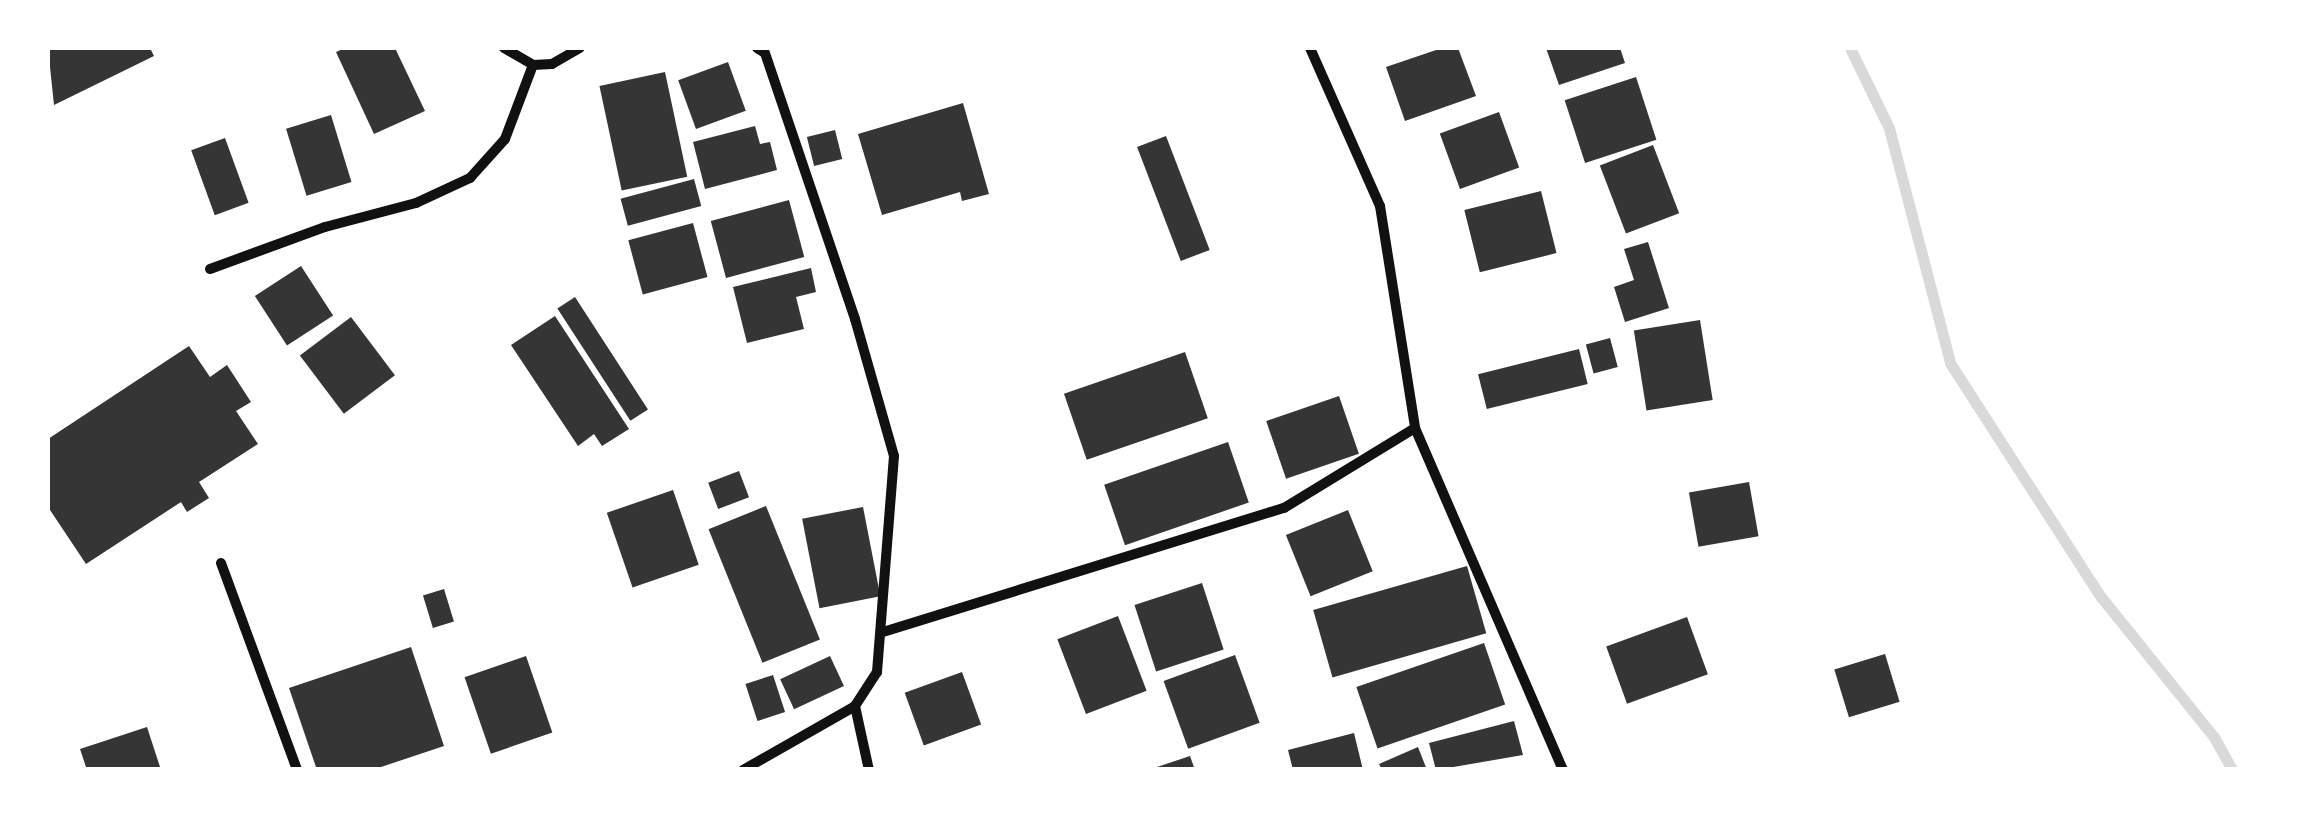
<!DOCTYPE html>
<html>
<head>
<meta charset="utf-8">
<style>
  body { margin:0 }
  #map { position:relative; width:2297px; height:817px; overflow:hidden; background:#fff; font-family:"PT Sans",sans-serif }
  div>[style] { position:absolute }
  .stream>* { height:11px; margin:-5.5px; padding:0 5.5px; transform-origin:5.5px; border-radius:5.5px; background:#d9d9d9 }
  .building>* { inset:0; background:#353535; transform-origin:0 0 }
  .minor>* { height:10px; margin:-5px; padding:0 5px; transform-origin:5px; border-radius:5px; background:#111 }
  span { translate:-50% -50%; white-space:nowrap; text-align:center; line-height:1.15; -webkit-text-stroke:10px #fff; paint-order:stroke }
  .frame { position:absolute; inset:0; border:50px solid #fff; pointer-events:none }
</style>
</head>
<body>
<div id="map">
  <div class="stream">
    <i style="left:1850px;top:48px;width:89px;rotate:64deg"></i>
    <i style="left:1889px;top:128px;width:243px;rotate:75.4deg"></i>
    <i style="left:1950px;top:363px;width:278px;rotate:57.2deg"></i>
    <i style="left:2101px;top:597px;width:180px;rotate:51.1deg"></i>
    <i style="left:2214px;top:737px;width:38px;rotate:61deg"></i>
  </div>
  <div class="building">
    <i style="clip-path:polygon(48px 48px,150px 48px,154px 56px,54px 105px)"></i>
    <i style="clip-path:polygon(345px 48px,395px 48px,425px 111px,374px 134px,336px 52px)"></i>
    <i style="clip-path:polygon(1442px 48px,1458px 48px,1476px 96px,1405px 121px,1386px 67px)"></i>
    <i style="clip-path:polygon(1546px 48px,1620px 48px,1625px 63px,1559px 85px)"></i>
    <i style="left:728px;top:62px;width:52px;height:53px;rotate:70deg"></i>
    <i style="left:665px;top:72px;width:107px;height:67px;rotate:78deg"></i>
    <i style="left:1636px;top:77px;width:66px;height:75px;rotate:72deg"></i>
    <i style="clip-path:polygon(963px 103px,989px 194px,962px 201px,960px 192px,882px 215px,858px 134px)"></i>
    <i style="left:1499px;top:112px;width:59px;height:63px;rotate:70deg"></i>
    <i style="left:331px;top:115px;width:70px;height:47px;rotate:73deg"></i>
    <i style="clip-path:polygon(755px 126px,760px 144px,770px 142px,777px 170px,705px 189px,693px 142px)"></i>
    <i style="left:835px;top:130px;width:30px;height:29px;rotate:76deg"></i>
    <i style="left:1166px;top:136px;width:122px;height:31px;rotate:69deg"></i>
    <i style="left:225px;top:138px;width:69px;height:36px;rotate:70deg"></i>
    <i style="left:1653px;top:145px;width:73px;height:57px;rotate:69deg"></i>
    <i style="left:694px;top:179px;width:28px;height:76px;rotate:75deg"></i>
    <i style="left:1541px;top:191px;width:64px;height:79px;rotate:76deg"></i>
    <i style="left:789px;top:200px;width:59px;height:81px;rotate:75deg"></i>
    <i style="left:693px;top:223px;width:56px;height:67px;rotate:75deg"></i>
    <i style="clip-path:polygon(1648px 242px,1669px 308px,1625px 322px,1614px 287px,1634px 280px,1624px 249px)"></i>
    <i style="left:301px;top:266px;width:59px;height:55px;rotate:57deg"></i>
    <i style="clip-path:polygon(811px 268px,816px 292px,796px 297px,804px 329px,747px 343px,733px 287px)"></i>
    <i style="left:575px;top:297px;width:134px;height:21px;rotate:57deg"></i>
    <i style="clip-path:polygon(555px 316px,629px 429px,602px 446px,594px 434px,578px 446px,511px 345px)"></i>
    <i style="left:351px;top:317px;width:73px;height:64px;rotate:53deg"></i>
    <i style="left:1700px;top:320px;width:81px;height:67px;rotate:81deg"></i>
    <i style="left:1610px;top:338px;width:30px;height:25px;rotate:75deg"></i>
    <i style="clip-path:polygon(189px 346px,210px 377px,227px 365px,251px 402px,236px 411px,258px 444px,199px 482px,209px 498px,187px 512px,181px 502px,86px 564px,48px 507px,48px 439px)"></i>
    <i style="left:1579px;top:349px;width:36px;height:104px;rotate:76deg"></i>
    <i style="left:1185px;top:352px;width:70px;height:128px;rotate:71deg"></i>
    <i style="left:1339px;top:396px;width:61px;height:77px;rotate:71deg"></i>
    <i style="left:1228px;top:442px;width:64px;height:131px;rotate:71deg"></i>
    <i style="left:739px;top:471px;width:28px;height:33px;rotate:69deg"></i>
    <i style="left:1749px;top:482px;width:55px;height:61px;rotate:80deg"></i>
    <i style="left:673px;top:490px;width:79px;height:70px;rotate:71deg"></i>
    <i style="left:766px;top:506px;width:144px;height:62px;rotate:68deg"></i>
    <i style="left:863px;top:507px;width:91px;height:62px;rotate:79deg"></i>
    <i style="left:1348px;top:510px;width:66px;height:67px;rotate:68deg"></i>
    <i style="left:1467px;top:566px;width:70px;height:160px;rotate:74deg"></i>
    <i style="left:1202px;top:583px;width:70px;height:71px;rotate:72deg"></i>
    <i style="left:444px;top:589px;width:34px;height:22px;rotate:73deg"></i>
    <i style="left:1118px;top:616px;width:80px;height:65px;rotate:69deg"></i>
    <i style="left:1687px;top:617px;width:61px;height:86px;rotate:70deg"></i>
    <i style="left:1484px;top:643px;width:65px;height:135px;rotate:71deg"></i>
    <i style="clip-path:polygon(411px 647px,444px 746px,372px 770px,317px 770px,289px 688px)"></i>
    <i style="left:1885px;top:654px;width:50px;height:53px;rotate:73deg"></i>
    <i style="left:1235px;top:655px;width:72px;height:76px;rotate:70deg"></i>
    <i style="left:526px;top:656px;width:81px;height:65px;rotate:71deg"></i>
    <i style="left:830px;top:656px;width:33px;height:55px;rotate:65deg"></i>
    <i style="left:962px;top:672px;width:56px;height:61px;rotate:70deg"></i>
    <i style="left:773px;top:675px;width:39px;height:29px;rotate:72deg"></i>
    <i style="clip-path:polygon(1514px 721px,1523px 755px,1436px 770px,1429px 743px)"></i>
    <i style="clip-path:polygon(147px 727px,161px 770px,87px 770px,80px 749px)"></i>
    <i style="clip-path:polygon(1354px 733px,1363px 770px,1293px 770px,1288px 750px)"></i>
    <i style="clip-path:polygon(1418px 747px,1427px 770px,1382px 770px,1379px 764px)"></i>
    <i style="clip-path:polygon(1190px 756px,1195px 770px,1151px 770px,1151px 769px)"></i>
  </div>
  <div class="minor">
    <i style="left:504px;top:48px;width:34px;rotate:30deg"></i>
    <i style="left:533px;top:65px;width:19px;rotate:-3deg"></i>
    <i style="left:552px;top:64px;width:32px;rotate:-30deg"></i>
    <i style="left:757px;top:48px;width:9px;rotate:32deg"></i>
    <i style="left:765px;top:53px;width:281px;rotate:71.3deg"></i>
    <i style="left:855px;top:319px;width:142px;rotate:74.1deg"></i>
    <i style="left:894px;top:456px;width:217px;rotate:94.5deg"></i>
    <i style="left:877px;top:672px;width:40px;rotate:122.9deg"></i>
    <i style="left:855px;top:706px;width:66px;rotate:77.7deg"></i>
    <i style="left:1310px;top:48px;width:173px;rotate:66.1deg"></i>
    <i style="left:1380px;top:206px;width:225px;rotate:81deg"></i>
    <i style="left:1415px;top:428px;width:373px;rotate:66.6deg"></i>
    <i style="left:210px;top:269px;width:122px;rotate:-20.1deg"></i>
    <i style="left:325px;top:227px;width:94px;rotate:-14.8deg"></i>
    <i style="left:416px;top:203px;width:60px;rotate:-24.8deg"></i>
    <i style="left:470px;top:178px;width:52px;rotate:-48.1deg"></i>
    <i style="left:505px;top:139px;width:79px;rotate:-69.3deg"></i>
    <i style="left:221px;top:563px;width:221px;rotate:69.8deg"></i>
    <i style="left:883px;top:632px;width:420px;rotate:-17.2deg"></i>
    <i style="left:1284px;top:508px;width:153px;rotate:-31.4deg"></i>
    <i style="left:743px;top:770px;width:129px;rotate:-29.7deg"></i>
  </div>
  <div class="frame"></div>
</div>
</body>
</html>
